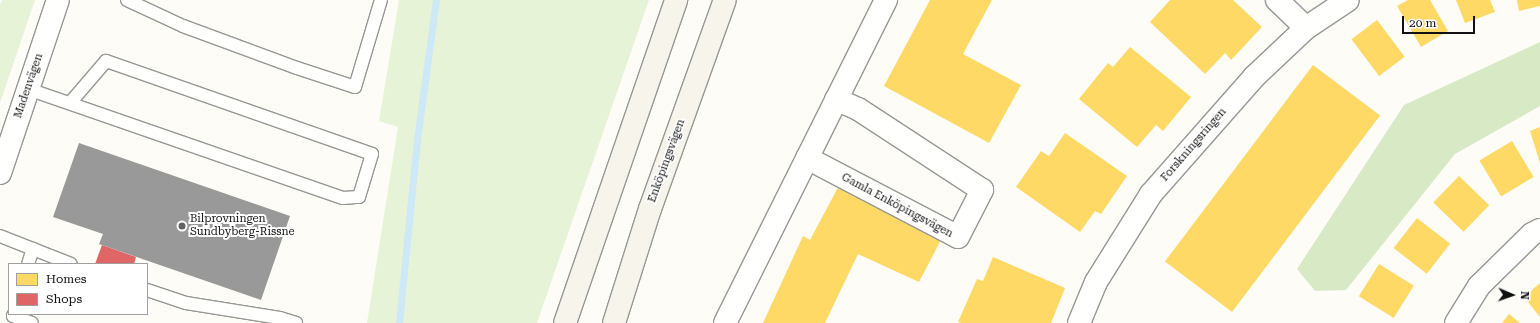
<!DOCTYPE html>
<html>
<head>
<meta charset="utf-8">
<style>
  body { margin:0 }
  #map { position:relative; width:1540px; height:323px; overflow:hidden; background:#fdfcf7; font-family:"Roboto Serif",serif }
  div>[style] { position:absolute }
  .green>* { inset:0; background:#e7f3d7 }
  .forest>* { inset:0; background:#d8eac5 }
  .homes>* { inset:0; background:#ffd966; transform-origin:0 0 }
  .shops>* { inset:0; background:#e06666 }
  .industry>* { inset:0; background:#999 }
  .stream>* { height:7px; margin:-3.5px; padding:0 3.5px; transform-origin:3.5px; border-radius:3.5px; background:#cde8f7 }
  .roads { filter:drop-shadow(1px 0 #979795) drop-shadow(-1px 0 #979795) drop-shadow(0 1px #979795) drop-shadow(0 -1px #979795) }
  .service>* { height:12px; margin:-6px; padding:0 6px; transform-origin:6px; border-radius:6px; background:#fffffe }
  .minor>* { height:22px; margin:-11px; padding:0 11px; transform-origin:11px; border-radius:11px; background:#fffffe }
  .secondary>* { height:22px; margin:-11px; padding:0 11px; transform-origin:11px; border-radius:11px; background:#f6f4eb }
  .dots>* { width:11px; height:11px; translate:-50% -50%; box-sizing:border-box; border:2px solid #fff; border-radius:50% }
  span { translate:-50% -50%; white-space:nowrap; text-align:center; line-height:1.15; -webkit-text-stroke:4px #fff; paint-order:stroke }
  .street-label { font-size:11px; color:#111 }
  .poi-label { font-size:11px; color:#111 }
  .left { translate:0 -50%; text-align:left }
  .legend { position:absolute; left:8px; top:263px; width:140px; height:52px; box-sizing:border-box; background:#fff; border:1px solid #a0a0a0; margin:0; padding:5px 7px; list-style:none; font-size:12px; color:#111 }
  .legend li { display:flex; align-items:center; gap:8px; height:20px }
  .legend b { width:20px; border:1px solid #a0a0a0 }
  .north { position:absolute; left:1492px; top:275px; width:40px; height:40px; -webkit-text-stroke:3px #fff; paint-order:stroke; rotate:92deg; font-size:11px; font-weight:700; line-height:16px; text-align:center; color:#111 }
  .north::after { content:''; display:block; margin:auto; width:14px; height:18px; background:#111; clip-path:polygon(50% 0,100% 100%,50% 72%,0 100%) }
  .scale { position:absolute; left:1402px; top:16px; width:73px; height:18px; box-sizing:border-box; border:2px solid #111; border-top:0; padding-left:5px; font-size:12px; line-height:14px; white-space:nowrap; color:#111; -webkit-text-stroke:3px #fff; paint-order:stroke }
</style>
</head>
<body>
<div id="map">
  <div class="green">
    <i style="clip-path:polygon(2px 0,35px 0,0 103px,0 5px)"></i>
    <i style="clip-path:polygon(399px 0,649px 0,537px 323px,367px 323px,398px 127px,379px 121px)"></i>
  </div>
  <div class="forest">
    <i style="clip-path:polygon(1540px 42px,1540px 106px,1455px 154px,1346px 290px,1315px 291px,1297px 269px,1404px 105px)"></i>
  </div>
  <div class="homes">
    <i style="clip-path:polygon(930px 0,992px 0,963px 54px,1021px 85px,989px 143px,884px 86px)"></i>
    <i style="clip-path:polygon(1170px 0,1233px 0,1262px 27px,1231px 60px,1225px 53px,1205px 74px,1150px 22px)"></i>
    <i style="clip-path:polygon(1408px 0,1430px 0,1448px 31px,1421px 47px,1397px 6px)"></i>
    <i style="clip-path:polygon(1456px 0,1490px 0,1495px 12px,1465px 23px)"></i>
    <i style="clip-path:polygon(1517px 0,1540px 0,1540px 6px,1519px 11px)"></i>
    <i style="left:1377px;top:20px;width:46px;height:32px;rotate:53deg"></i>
    <i style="clip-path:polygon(1130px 47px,1191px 97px,1163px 131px,1156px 125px,1137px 147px,1079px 99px,1108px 63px,1113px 67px)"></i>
    <i style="left:1313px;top:65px;width:84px;height:246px;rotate:37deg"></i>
    <i style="clip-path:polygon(1540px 127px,1540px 163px,1530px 131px)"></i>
    <i style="clip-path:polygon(1065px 133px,1127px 176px,1101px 214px,1095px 211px,1080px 232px,1016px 187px,1041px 151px,1049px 156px)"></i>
    <i style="left:1512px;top:141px;width:42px;height:38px;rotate:59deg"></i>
    <i style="left:1459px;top:176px;width:42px;height:37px;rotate:44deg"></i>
    <i style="clip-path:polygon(842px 180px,943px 236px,919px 282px,858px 254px,825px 323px,763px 323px,803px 236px,810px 240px)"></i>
    <i style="left:1417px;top:218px;width:42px;height:38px;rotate:38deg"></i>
    <i style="clip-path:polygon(993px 257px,1065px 288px,1051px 323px,962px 323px,958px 322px,977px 279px,983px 281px)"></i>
    <i style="left:1379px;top:264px;width:41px;height:38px;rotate:32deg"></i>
    <i style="clip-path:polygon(1540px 283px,1540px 317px,1524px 297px)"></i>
    <i style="clip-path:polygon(1509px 314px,1520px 323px,1502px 323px)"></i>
  </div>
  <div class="shops">
    <i style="clip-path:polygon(102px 245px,136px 257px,134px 264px,95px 264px)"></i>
  </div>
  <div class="industry">
    <i style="clip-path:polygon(79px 143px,290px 216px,261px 300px,99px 244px,103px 234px,53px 217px)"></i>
  </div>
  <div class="stream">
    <i style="left:399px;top:323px;width:184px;rotate:-84.4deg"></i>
    <i style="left:417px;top:140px;width:141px;rotate:-82.3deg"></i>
  </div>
  <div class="roads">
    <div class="service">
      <i style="left:127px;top:0;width:62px;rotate:24.9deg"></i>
      <i style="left:183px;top:26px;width:121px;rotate:20.2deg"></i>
      <i style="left:297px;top:68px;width:61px;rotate:18.1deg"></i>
      <i style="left:355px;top:87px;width:91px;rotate:-73.4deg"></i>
      <i style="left:28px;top:89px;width:333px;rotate:19.1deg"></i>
      <i style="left:343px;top:198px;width:16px;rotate:-4deg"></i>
      <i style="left:359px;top:197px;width:45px;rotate:-73.2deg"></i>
      <i style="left:372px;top:154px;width:282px;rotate:-160.7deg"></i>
      <i style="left:106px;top:61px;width:55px;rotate:130.6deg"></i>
      <i style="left:0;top:236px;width:76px;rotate:21.5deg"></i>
      <i style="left:28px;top:264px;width:16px;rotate:-72deg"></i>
      <i style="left:147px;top:290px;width:41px;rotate:18.4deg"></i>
      <i style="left:186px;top:303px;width:95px;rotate:9.1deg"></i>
      <i style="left:280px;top:318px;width:17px;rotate:17deg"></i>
      <i style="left:14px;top:314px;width:2px;rotate:117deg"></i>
      <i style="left:13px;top:316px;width:20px;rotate:20deg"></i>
    </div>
    <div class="minor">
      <i style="left:1277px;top:0;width:40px;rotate:44deg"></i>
      <i style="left:807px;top:158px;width:170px;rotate:27.6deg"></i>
      <i style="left:958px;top:237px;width:53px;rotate:-62.9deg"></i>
      <i style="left:982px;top:190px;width:148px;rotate:-146.8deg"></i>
      <i style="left:858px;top:109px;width:24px;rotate:-156deg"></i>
      <i style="left:0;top:173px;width:182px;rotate:-71.5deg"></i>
      <i style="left:725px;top:323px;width:361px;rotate:-63.5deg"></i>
      <i style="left:1079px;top:323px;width:44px;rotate:-67.5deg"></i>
      <i style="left:1096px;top:282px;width:104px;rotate:-58deg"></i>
      <i style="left:1151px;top:194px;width:156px;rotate:-48.6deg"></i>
      <i style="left:1254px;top:77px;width:71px;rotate:-43.3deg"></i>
      <i style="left:1306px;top:28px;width:50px;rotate:-33.7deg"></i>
      <i style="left:1456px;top:323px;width:44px;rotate:-58.1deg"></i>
      <i style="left:1479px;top:286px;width:74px;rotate:-44.5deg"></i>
      <i style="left:1532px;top:234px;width:9px;rotate:-27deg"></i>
    </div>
    <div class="secondary">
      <i style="left:565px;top:323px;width:342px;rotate:-71deg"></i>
      <i style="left:614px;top:323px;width:120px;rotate:-72.5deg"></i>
      <i style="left:650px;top:209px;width:222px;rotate:-70.3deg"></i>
    </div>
  </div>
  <div class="dots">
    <i style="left:182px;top:226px;background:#646362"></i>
  </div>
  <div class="street-label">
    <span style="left:29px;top:86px;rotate:-71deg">Madenvägen</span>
    <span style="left:1194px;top:145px;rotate:-49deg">Forskningsringen</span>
    <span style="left:667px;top:161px;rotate:-70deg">Enköpingsvägen</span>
    <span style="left:897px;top:206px;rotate:28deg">Gamla Enköpingsvägen</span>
  </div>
  <div class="poi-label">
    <span class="left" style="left:190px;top:226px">Bilprovningen<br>Sundbyberg-Rissne</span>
  </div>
  <ul class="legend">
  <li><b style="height:11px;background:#ffd966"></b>Homes</li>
  <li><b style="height:11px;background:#e06666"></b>Shops</li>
  </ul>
  <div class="north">N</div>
  <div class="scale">20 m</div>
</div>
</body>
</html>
